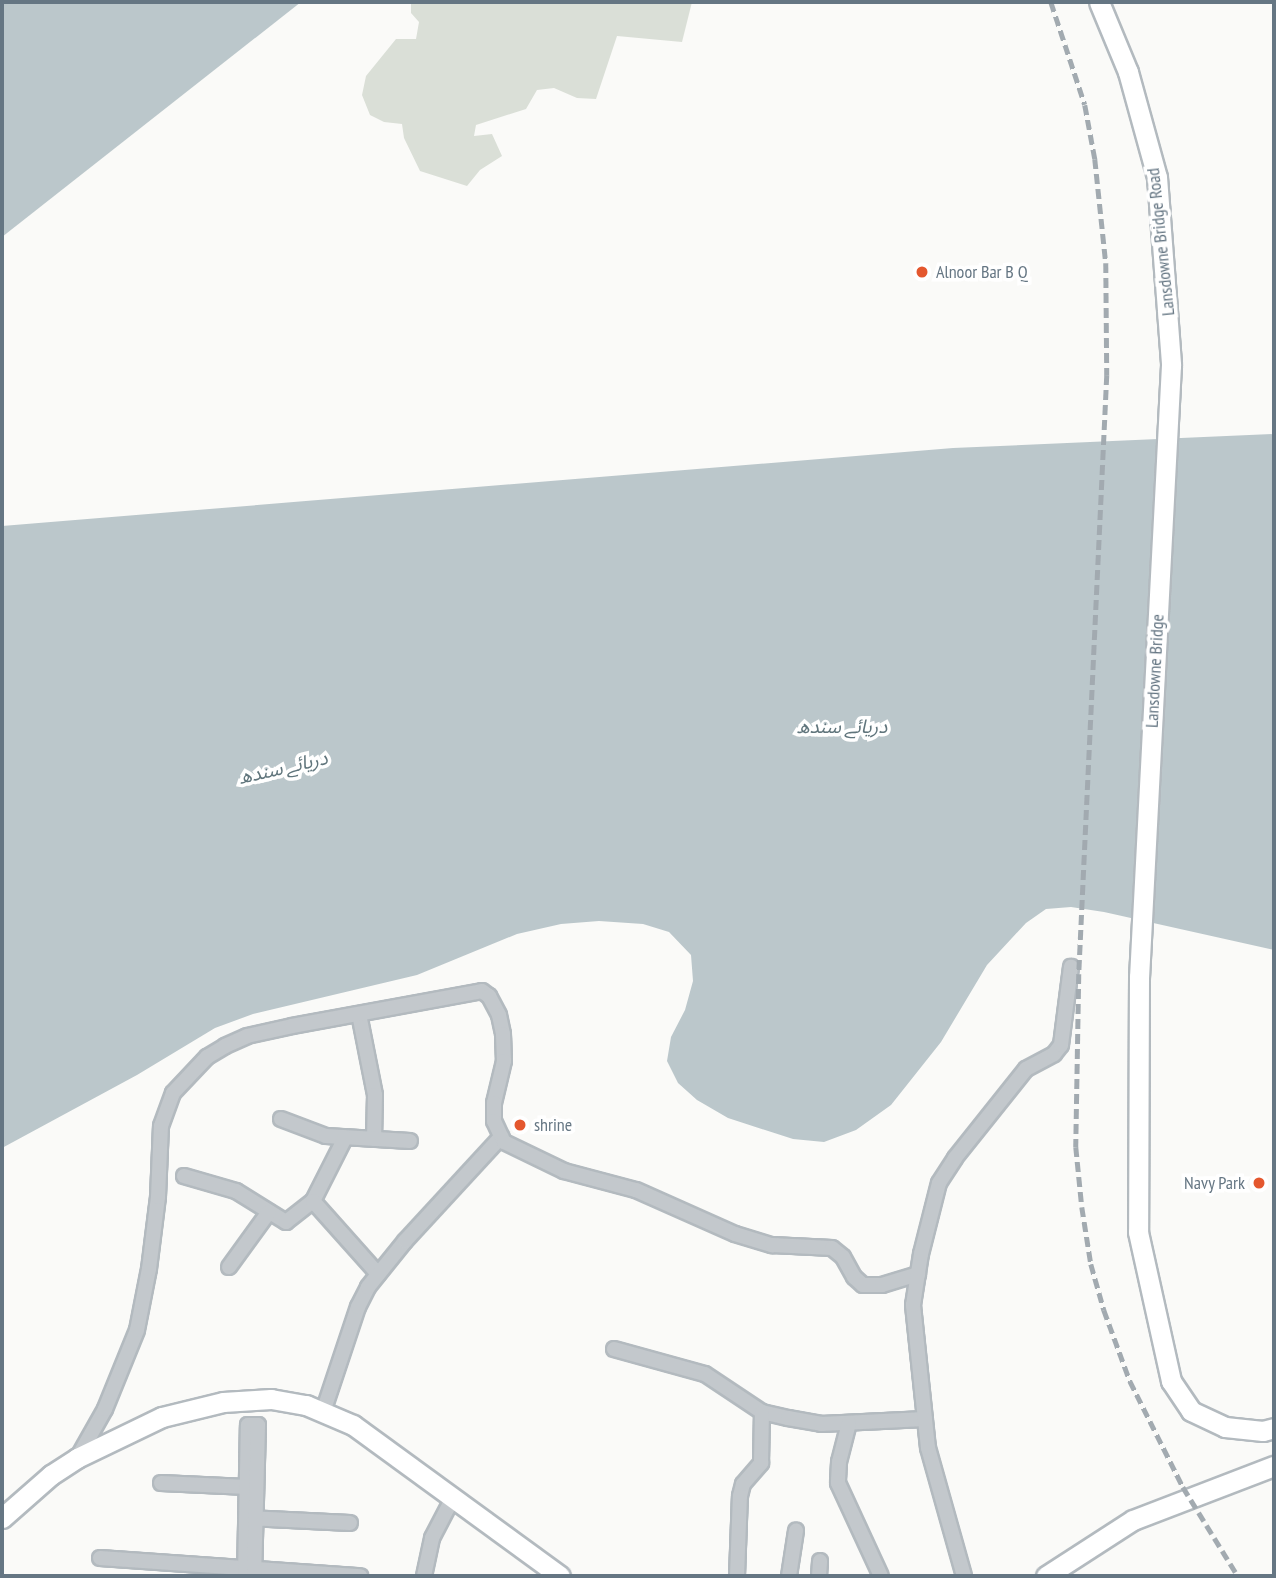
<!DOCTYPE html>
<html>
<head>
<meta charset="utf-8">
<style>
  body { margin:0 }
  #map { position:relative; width:1276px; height:1578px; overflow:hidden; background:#fafaf8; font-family:"PT Sans Narrow","Noto Sans Arabic",sans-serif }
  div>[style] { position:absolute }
  .green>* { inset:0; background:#dadfd7 }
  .water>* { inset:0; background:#bbc7cb }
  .roads { filter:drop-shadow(2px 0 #b3babf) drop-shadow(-2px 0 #b3babf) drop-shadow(0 2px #b3babf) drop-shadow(0 -2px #b3babf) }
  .minor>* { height:14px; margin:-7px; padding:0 7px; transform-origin:7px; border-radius:7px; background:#c3c8cc }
  .secondary>* { height:19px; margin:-9.5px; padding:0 9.5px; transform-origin:9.5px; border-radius:9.5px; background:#fff }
  .rail>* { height:4.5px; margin-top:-2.25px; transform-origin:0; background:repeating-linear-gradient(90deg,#a2aab0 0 10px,transparent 0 15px) }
  .dots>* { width:19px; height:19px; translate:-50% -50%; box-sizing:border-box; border:4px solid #fff; border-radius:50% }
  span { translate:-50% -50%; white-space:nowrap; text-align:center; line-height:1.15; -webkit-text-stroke:7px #fff; paint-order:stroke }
  .street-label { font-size:18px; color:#657683 }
  .poi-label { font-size:18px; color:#657683 }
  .left { translate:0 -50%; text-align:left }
  .right { translate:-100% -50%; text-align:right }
  .water-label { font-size:19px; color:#60757c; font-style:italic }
  .frame { position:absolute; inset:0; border:4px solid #657683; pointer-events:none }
</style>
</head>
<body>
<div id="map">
  <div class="green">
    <i style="clip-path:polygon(411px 2px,692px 2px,682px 42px,617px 36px,596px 99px,577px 98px,554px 88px,537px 90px,526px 109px,476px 125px,474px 136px,492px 134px,502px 156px,480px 170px,467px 186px,420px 171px,404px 138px,402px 124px,384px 122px,370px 115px,362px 95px,366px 76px,396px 39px,416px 39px,419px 22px,411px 13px)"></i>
  </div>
  <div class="water">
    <i style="clip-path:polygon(2px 2px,301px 2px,2px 237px)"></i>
    <i style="clip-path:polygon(1274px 434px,1274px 950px,1104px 912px,1071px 907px,1046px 909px,1026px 923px,987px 965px,941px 1042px,891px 1105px,856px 1130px,824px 1142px,793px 1139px,728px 1118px,697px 1100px,678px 1083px,667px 1061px,671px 1037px,685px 1010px,693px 981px,691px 955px,669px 932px,643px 924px,599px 921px,561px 924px,517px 934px,417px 975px,253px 1014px,215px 1028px,137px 1075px,2px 1148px,2px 526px,953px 448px)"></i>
  </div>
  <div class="roads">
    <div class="minor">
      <i style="left:359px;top:1014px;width:83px;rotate:78.8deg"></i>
      <i style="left:375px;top:1095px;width:44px;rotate:91.3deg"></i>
      <i style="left:281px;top:1119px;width:48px;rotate:20.7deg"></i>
      <i style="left:326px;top:1136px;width:84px;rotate:3.4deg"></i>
      <i style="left:184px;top:1176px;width:54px;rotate:16.1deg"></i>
      <i style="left:236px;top:1191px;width:59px;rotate:31.8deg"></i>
      <i style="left:286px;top:1222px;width:34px;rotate:-38deg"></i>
      <i style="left:313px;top:1201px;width:71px;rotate:-63.1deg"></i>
      <i style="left:313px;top:1201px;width:98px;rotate:48.3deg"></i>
      <i style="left:229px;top:1267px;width:68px;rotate:-54deg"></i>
      <i style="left:614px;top:1349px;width:94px;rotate:15.4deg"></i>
      <i style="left:705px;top:1374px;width:69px;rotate:33.7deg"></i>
      <i style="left:762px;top:1412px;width:27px;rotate:13deg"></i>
      <i style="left:788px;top:1418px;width:34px;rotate:10deg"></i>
      <i style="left:821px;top:1424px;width:104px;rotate:-2.8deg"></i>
      <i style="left:323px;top:1412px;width:111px;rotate:-71.6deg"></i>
      <i style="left:358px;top:1307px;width:22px;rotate:-63deg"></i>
      <i style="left:368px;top:1287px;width:59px;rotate:-51.2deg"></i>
      <i style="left:405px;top:1241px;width:142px;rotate:-47.3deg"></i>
      <i style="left:849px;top:1423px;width:40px;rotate:104.4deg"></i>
      <i style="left:839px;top:1462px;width:21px;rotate:93deg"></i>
      <i style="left:838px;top:1483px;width:102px;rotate:65.2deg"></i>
      <i style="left:78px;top:1457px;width:55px;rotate:-60.6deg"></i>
      <i style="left:105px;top:1409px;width:85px;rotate:-67.9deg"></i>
      <i style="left:137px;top:1330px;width:62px;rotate:-78.9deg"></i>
      <i style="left:149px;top:1269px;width:73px;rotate:-82.9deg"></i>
      <i style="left:158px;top:1197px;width:71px;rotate:-87.6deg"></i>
      <i style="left:161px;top:1126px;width:35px;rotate:-70deg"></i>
      <i style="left:173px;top:1093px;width:50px;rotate:-46.6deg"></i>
      <i style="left:207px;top:1057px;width:21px;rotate:-31deg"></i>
      <i style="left:225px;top:1046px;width:24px;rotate:-24deg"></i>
      <i style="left:247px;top:1036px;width:46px;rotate:-12.5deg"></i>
      <i style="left:292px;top:1026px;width:193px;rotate:-10.4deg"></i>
      <i style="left:482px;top:991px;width:9px;rotate:36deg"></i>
      <i style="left:489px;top:996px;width:21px;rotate:62deg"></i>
      <i style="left:499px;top:1015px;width:19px;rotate:78deg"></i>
      <i style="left:503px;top:1034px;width:27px;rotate:88deg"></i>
      <i style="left:504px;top:1061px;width:43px;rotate:103.4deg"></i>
      <i style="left:494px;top:1103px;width:18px;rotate:90deg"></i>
      <i style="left:494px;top:1121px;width:23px;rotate:65deg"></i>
      <i style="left:504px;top:1142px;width:67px;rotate:25.8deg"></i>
      <i style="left:564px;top:1171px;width:74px;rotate:14.8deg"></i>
      <i style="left:636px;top:1190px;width:108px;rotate:24deg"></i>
      <i style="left:735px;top:1234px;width:39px;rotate:17deg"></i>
      <i style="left:772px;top:1245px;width:60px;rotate:2.9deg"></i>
      <i style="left:832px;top:1248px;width:14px;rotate:39deg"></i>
      <i style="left:843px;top:1257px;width:23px;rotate:61deg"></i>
      <i style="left:854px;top:1277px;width:12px;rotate:42deg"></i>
      <i style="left:863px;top:1285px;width:19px"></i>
      <i style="left:882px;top:1285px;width:38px;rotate:-17deg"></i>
      <i style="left:161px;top:1483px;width:86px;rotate:2.7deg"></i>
      <i style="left:248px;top:1518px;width:102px;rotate:2.8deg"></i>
      <i style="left:100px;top:1558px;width:261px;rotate:4deg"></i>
      <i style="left:245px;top:1576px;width:151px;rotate:-88.9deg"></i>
      <i style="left:248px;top:1425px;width:10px"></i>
      <i style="left:258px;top:1425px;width:151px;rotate:91.5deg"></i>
      <i style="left:424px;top:1576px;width:39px;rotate:-78deg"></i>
      <i style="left:432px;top:1538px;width:47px;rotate:-62.4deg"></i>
      <i style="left:737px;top:1576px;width:80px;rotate:-87.9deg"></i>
      <i style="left:740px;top:1496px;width:12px;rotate:-76deg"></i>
      <i style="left:743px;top:1484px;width:28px;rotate:-49deg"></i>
      <i style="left:761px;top:1463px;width:51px;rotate:-88.9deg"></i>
      <i style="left:789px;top:1576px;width:46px;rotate:-81.2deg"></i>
      <i style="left:819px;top:1576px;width:15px;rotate:-86deg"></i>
      <i style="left:964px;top:1576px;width:133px;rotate:-105.7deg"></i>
      <i style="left:928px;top:1448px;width:144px;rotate:-96deg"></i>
      <i style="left:913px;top:1305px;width:52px;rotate:-81.1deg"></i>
      <i style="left:921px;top:1254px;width:73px;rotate:-75.8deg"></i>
      <i style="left:939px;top:1183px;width:30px;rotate:-57deg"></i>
      <i style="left:955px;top:1158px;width:114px;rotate:-51.4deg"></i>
      <i style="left:1026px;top:1069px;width:32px;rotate:-28deg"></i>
      <i style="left:1054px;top:1054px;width:11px;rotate:-52deg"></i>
      <i style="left:1061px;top:1045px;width:79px;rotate:-82.7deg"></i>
    </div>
    <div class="secondary">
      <i style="left:1099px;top:2px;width:76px;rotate:67.5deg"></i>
      <i style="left:1128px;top:72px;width:109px;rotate:74.6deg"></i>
      <i style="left:1157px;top:177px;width:189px;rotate:85.7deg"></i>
      <i style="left:1171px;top:365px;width:613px;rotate:92.99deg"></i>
      <i style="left:1139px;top:977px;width:255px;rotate:90.2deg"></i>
      <i style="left:1138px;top:1232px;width:153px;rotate:77.5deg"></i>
      <i style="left:1171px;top:1381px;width:36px;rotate:56deg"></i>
      <i style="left:1191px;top:1411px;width:38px;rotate:25deg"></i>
      <i style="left:1225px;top:1427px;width:38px;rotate:6deg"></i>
      <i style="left:1263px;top:1431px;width:11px;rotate:-15deg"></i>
      <i style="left:2px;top:1518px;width:65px;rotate:-41.3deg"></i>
      <i style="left:51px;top:1475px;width:31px;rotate:-33deg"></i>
      <i style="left:77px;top:1458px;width:94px;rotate:-25.8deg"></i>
      <i style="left:162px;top:1417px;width:63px;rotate:-13.8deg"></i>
      <i style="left:223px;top:1402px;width:48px;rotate:-3.6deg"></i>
      <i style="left:271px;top:1399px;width:36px;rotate:10deg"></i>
      <i style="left:306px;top:1405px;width:51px;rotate:23.1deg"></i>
      <i style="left:353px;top:1425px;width:256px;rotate:36.1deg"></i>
      <i style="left:1046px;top:1576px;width:103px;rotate:-32.8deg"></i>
      <i style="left:1133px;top:1520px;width:151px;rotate:-21deg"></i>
    </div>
  </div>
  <div class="rail">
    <i style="left:1051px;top:2px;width:108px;rotate:71.7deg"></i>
    <i style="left:1085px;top:105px;width:55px;rotate:79.5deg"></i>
    <i style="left:1095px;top:159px;width:105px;rotate:84deg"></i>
    <i style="left:1106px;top:263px;width:112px;rotate:89.5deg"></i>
    <i style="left:1107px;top:375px;width:600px;rotate:92.68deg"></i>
    <i style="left:1079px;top:974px;width:173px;rotate:91deg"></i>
    <i style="left:1076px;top:1147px;width:60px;rotate:84.3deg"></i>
    <i style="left:1082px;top:1207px;width:58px;rotate:81deg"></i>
    <i style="left:1091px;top:1264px;width:48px;rotate:74.2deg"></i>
    <i style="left:1104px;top:1310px;width:76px;rotate:69.9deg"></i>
    <i style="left:1130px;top:1381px;width:119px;rotate:63.4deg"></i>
    <i style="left:1183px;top:1487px;width:105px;rotate:58.3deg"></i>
  </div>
  <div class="dots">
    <i style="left:922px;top:272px;background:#e4572e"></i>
    <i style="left:520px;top:1125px;background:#e4572e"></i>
    <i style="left:1259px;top:1183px;background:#e4572e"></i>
  </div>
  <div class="street-label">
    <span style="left:1161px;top:242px;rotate:-96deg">Lansdowne Bridge Road</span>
    <span style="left:1155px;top:671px;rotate:-87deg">Lansdowne Bridge</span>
  </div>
  <div class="poi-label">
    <span class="left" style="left:936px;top:272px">Alnoor Bar B Q</span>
    <span class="left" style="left:534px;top:1125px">shrine</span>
    <span class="right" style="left:1245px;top:1183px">Navy Park</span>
  </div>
  <div class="water-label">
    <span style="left:842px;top:727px">دریائے سندھ</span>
    <span style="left:283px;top:768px;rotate:-13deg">دریائے سندھ</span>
  </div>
  <div class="frame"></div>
</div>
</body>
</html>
